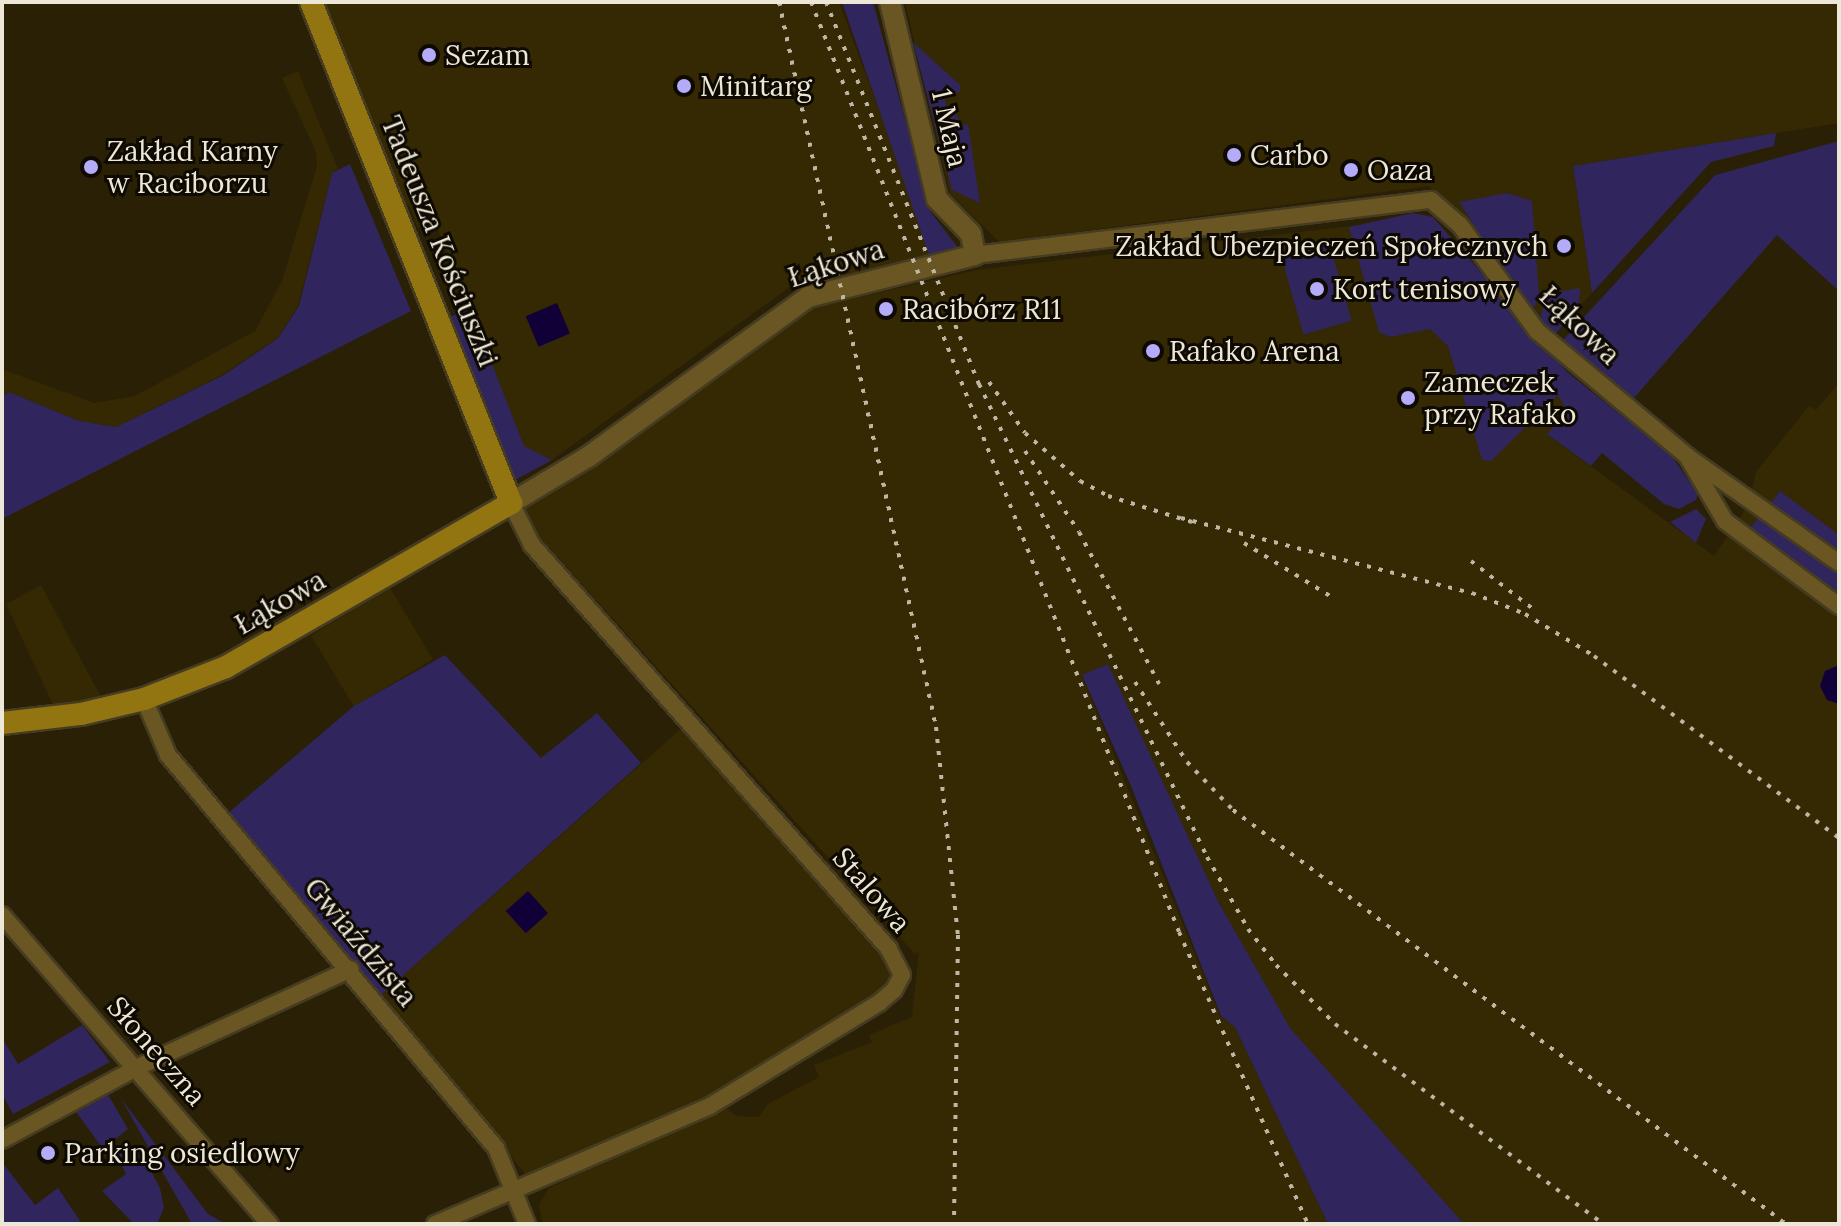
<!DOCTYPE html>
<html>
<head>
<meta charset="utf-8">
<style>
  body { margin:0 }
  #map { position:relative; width:1841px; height:1226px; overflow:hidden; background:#2a2005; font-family:Lora,serif }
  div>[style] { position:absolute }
  .built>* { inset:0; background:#352904; transform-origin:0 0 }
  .green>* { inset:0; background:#30255c; transform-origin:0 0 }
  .water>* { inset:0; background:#110037; transform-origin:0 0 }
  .roads { filter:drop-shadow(2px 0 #453c22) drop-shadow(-2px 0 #453c22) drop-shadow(0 2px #453c22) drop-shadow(0 -2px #453c22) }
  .minor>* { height:16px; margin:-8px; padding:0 8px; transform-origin:8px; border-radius:8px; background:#695622 }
  .tertiary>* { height:20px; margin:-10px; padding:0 10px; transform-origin:10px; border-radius:10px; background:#695622 }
  .secondary>* { height:22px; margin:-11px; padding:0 11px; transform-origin:11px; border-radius:11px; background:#927411 }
  .rail>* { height:4px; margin-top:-2px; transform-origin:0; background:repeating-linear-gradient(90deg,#beb7a4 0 4px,transparent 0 12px) }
  .dots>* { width:22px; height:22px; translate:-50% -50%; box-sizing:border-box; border:4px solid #0e0a02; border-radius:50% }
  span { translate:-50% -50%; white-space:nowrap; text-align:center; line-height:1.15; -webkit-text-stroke:6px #0e0a02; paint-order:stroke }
  .poi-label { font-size:28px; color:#ede7d7 }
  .left { translate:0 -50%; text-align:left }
  .right { translate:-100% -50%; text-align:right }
  .street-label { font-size:28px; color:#ede7d7 }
  .frame { position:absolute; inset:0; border:4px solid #ede7d7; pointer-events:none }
</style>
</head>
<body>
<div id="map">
  <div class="built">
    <i style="clip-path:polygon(317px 2px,839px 2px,932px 253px,815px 287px,806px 275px,552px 460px,524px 447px,435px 222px,418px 228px,409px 205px,400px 208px)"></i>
    <i style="clip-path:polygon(905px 2px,1839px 2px,1839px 123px,1573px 166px,1592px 293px,1550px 335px,1429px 186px,999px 242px,950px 193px)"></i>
    <i style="clip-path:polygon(298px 71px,338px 169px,332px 173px,298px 306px,278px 337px,224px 374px,116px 427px,79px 421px,9px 392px,2px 396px,2px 369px,94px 403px,135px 396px,255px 331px,282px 281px,317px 166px,316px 152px,282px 78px)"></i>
    <i style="clip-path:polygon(1394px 221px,1565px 402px,1567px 411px,1548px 435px,1714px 556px,1749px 504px,1756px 472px,1809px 406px,1816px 410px,1839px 383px,1839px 1224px,1464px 1224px,1290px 1029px,1219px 903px,1107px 664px,1082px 676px,1220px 1016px,1235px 1027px,1328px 1224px,543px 1224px,539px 1205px,549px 1188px,725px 1107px,736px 1116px,759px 1117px,768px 1104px,819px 1077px,814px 1065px,872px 1042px,869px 1035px,912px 1017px,919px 951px,915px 954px,541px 539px,521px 509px,805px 310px,976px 270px)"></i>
    <i style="clip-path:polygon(41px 585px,100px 695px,97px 701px,55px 709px,6px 604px)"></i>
    <i style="left:390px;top:588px;width:83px;height:92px;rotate:59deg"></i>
    <i style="clip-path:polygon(683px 727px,857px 914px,898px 976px,876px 996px,736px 1083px,527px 1176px,380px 996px)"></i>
  </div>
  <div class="green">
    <i style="clip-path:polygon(842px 2px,873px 2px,930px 211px,959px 249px,929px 255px)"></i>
    <i style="clip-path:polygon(913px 42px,960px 85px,960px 92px,945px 94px,947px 114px,956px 114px,962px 126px,968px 124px,980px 203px,952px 190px)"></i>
    <i style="clip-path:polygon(1776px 133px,1774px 146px,1711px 162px,1592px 293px,1573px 166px)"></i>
    <i style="clip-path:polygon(1839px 141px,1839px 291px,1777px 235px,1633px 399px,1561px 342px,1715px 175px)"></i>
    <i style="clip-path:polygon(350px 164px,411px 311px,2px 519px,2px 396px,9px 392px,79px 421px,116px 427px,224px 375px,278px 338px,299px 306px,332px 173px)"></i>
    <i style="clip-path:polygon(1507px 193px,1532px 201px,1539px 295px,1535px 306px,1528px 308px,1459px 202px)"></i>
    <i style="clip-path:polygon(1413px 213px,1433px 217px,1567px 372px,1671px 455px,1698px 494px,1696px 500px,1679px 509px,1664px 504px,1602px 453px,1591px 466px,1547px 434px,1567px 411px,1558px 395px,1491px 461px,1482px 460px,1448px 346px,1430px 329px,1390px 337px,1379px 332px,1349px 227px)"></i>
    <i style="left:1329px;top:242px;width:82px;height:50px;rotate:74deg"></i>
    <i style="clip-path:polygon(1580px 288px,1579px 308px,1556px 333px,1539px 329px,1545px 294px)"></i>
    <i style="clip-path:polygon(470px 308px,524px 446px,552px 460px,515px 480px,450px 317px)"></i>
    <i style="clip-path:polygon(1780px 491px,1839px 535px,1839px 556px,1770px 504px)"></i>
    <i style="clip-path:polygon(1696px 509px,1706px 519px,1696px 543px,1670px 522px)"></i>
    <i style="clip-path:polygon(1762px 513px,1839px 571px,1839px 601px,1747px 532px)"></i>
    <i style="clip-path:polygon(445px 655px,541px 758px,597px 713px,641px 763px,380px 996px,227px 814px,354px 706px)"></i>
    <i style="clip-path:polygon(1108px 664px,1219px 903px,1290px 1028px,1464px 1224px,1328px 1224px,1235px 1027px,1221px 1016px,1131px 786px,1082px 675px)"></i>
    <i style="clip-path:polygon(82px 1025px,110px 1062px,13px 1114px,2px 1094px,2px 1038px,18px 1064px)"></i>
    <i style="clip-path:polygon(106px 1091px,128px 1129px,103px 1149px,74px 1109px)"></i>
    <i style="clip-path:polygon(120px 1097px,208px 1214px,226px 1224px,192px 1224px)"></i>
    <i style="clip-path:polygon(126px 1148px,142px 1154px,160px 1188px,164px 1208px,157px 1224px,134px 1224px,102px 1191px,126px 1174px,117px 1156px)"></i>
    <i style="clip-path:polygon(2px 1162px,35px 1205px,58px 1188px,82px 1224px,2px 1224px)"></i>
  </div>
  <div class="water">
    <i style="left:557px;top:303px;width:33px;height:34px;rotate:67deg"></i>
    <i style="clip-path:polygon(1839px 665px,1839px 704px,1827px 700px,1820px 686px,1825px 671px)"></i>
    <i style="left:528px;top:891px;width:30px;height:30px;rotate:48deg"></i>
  </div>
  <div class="roads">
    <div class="minor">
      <i style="left:975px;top:255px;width:459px;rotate:-6.9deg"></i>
      <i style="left:1431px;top:200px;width:38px;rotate:41deg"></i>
      <i style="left:1460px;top:225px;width:131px;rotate:54deg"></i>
      <i style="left:1537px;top:331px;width:195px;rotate:39.8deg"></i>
      <i style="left:1839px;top:563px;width:186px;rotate:-144.9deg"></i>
      <i style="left:1687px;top:456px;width:75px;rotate:59.7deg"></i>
      <i style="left:1725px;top:521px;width:142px;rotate:36.7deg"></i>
      <i style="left:144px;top:699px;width:61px;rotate:66.8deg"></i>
      <i style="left:168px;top:755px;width:512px;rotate:50.15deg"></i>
      <i style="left:496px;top:1148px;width:82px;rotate:67.8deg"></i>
      <i style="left:2px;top:915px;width:409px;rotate:49.1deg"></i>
      <i style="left:2px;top:1140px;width:154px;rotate:-28.2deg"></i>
      <i style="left:138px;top:1067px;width:234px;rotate:-24.7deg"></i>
      <i style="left:435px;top:1224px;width:299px;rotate:-23.2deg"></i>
      <i style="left:710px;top:1106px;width:198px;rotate:-31.4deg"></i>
      <i style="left:879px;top:1003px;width:20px;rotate:-41deg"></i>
      <i style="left:894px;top:990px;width:17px;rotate:-62deg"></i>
      <i style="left:902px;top:975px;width:29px;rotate:-117deg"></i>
      <i style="left:889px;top:949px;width:539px;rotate:-131.47deg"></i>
      <i style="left:532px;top:545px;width:47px;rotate:-116.6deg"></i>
    </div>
    <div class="tertiary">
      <i style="left:511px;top:503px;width:90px;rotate:-30.9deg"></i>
      <i style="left:588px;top:457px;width:272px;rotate:-36deg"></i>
      <i style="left:808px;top:297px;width:172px;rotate:-14.1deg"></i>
      <i style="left:975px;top:255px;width:21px;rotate:-101deg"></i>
      <i style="left:971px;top:234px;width:49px;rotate:-134.2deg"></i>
      <i style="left:937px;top:199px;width:203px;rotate:-103.4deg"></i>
    </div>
    <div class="secondary">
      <i style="left:2px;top:723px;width:80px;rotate:-6.5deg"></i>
      <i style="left:81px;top:714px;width:65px;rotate:-13.4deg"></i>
      <i style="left:144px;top:699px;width:88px;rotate:-21.3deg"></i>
      <i style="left:226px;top:667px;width:329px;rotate:-29.9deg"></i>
      <i style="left:511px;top:503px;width:539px;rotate:-111.76deg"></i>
    </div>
  </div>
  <div class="rail">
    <i style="left:779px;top:2px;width:742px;rotate:77.78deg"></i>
    <i style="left:936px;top:727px;width:209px;rotate:84deg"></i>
    <i style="left:958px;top:935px;width:289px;rotate:90.8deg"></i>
    <i style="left:811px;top:2px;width:1000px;rotate:68.41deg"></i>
    <i style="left:1179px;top:932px;width:319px;rotate:66.2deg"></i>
    <i style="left:826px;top:2px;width:412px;rotate:68.2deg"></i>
    <i style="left:979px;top:384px;width:525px;rotate:64.26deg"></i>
    <i style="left:1207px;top:857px;width:83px;rotate:60.3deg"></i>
    <i style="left:1248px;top:929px;width:46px;rotate:52.1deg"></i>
    <i style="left:1276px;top:965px;width:83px;rotate:45deg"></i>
    <i style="left:1335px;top:1024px;width:334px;rotate:36.7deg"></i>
    <i style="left:989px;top:382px;width:62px;rotate:54.8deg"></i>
    <i style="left:1025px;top:433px;width:73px;rotate:41.1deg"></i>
    <i style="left:1080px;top:481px;width:32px;rotate:28deg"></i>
    <i style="left:1108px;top:496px;width:88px;rotate:17.2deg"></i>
    <i style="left:1025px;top:451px;width:97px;rotate:56.3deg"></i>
    <i style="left:1079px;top:532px;width:172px;rotate:62.2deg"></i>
    <i style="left:1181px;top:518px;width:301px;rotate:14.5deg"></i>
    <i style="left:1472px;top:593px;width:57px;rotate:21.6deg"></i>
    <i style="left:1525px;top:614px;width:81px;rotate:31.3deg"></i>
    <i style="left:1594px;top:656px;width:305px;rotate:36.6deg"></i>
    <i style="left:1244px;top:543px;width:101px;rotate:31.6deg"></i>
    <i style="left:1471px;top:561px;width:83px;rotate:37.7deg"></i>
    <i style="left:1135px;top:682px;width:95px;rotate:57deg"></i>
    <i style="left:1187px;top:762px;width:66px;rotate:46.2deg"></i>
    <i style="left:1233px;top:810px;width:691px;rotate:36.82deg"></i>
  </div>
  <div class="dots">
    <i style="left:429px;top:55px;background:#b4acf9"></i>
    <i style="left:684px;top:86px;background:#b4acf9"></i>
    <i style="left:1234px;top:155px;background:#b4acf9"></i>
    <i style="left:91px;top:167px;background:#b4acf9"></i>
    <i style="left:1351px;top:170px;background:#b4acf9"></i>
    <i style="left:1564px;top:246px;background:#b4acf9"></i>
    <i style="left:1317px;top:289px;background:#b4acf9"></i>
    <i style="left:886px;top:309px;background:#b4acf9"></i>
    <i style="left:1153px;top:351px;background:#b4acf9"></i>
    <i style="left:1408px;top:398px;background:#b4acf9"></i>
    <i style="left:48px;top:1153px;background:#b4acf9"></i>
  </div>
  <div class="poi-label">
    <span class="left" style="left:445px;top:55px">Sezam</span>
    <span class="left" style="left:700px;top:86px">Minitarg</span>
    <span class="left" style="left:107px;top:167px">Zakład Karny<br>w Raciborzu</span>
    <span class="left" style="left:1250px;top:155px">Carbo</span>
    <span class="left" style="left:1367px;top:170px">Oaza</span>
    <span class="right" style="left:1548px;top:246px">Zakład Ubezpieczeń Społecznych</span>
    <span class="left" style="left:1333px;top:289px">Kort tenisowy</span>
    <span class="left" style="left:902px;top:309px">Racibórz R11</span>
    <span class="left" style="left:1169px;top:351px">Rafako Arena</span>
    <span class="left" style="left:1424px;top:398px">Zameczek<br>przy Rafako</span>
    <span class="left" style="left:64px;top:1153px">Parking osiedlowy</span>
  </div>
  <div class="street-label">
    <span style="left:950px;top:128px;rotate:77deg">1 Maja</span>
    <span style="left:440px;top:241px;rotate:68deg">Tadeusza Kościuszki</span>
    <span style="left:836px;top:263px;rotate:-18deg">Łąkowa</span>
    <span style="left:1580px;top:325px;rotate:44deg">Łąkowa</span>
    <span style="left:280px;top:602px;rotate:-30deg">Łąkowa</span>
    <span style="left:872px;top:890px;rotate:49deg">Stalowa</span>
    <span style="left:361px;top:942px;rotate:50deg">Gwiaździsta</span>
    <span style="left:157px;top:1051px;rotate:49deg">Słoneczna</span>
  </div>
  <div class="frame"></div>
</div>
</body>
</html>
